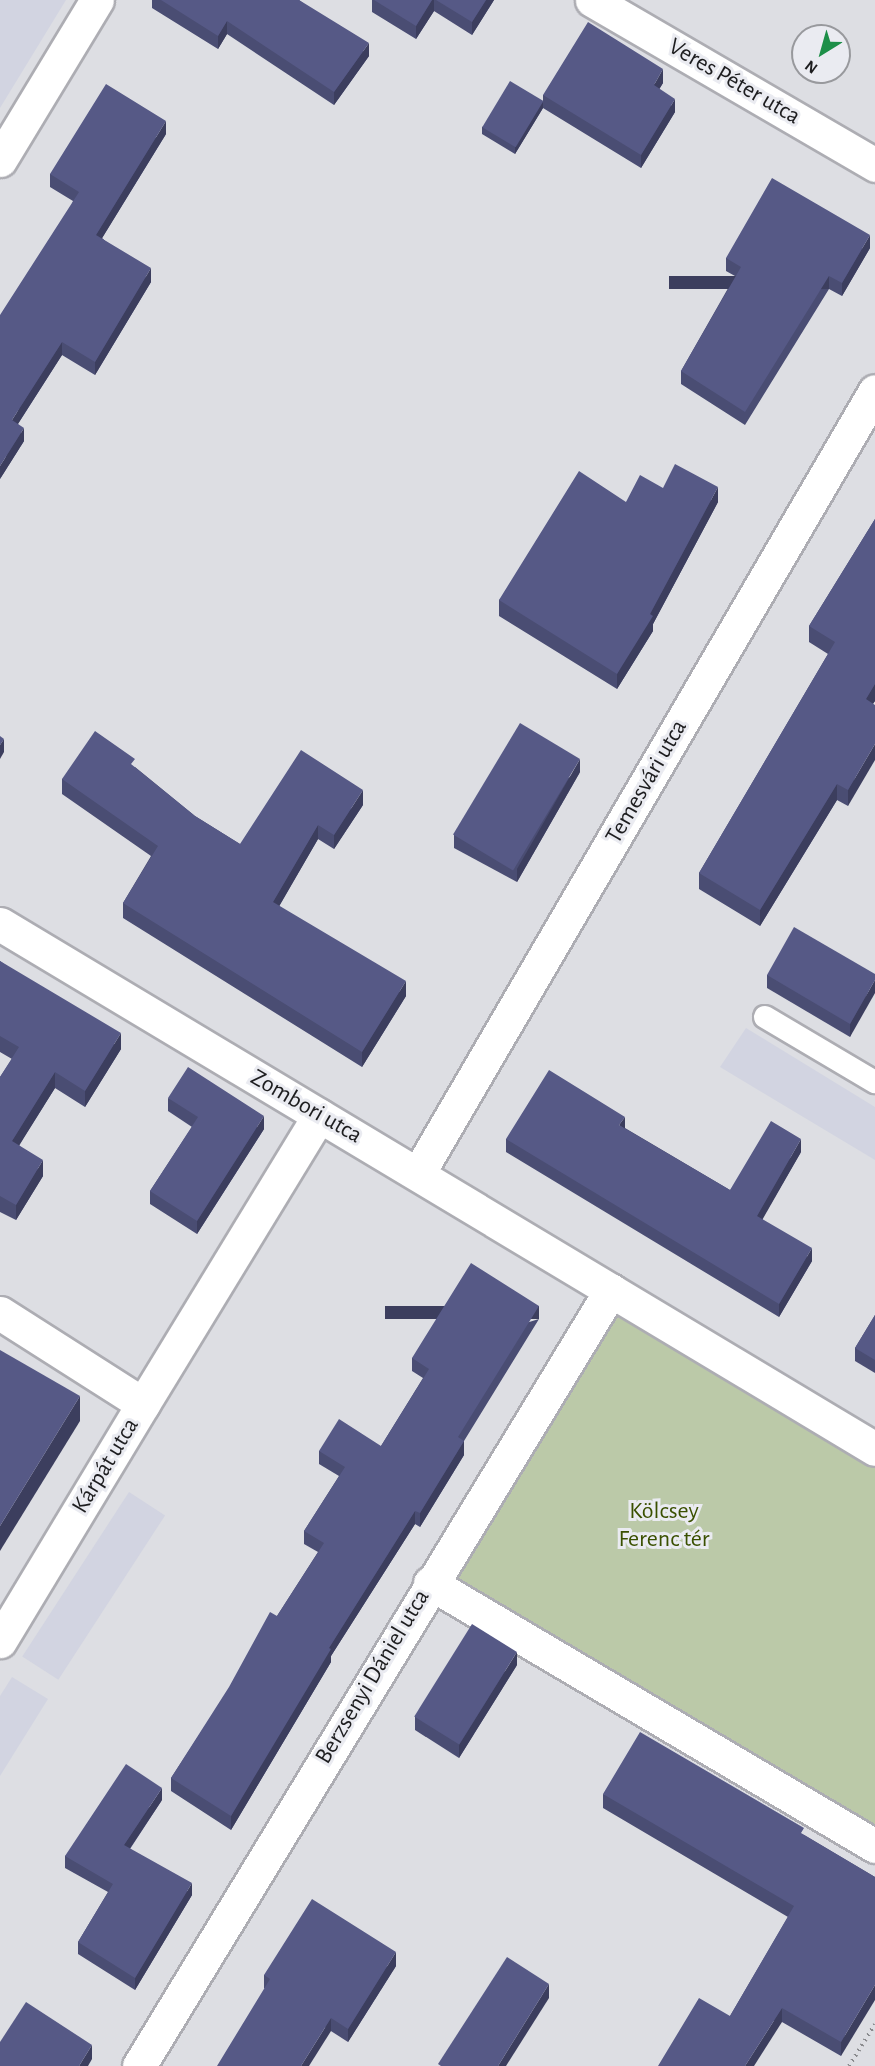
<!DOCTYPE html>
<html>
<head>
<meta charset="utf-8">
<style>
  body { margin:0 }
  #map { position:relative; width:875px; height:2066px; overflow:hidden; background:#dddee3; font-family:"Alegreya Sans",sans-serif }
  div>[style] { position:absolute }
  .built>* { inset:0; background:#d2d4e1; transform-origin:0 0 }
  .green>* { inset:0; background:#bbc9a8 }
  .path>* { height:4px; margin-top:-2px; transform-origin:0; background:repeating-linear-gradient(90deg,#898a8d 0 1.5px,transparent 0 6px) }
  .roads { filter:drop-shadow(2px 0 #adadb3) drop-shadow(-2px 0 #adadb3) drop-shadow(0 2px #adadb3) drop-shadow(0 -2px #adadb3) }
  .lane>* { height:22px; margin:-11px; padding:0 11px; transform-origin:11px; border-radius:11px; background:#fff }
  .street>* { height:33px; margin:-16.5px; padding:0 16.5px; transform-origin:16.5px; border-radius:16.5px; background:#fff }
  .wall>* { inset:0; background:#4a4d73 }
  .shaded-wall>* { inset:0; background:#3c3e5e; transform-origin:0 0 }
  .building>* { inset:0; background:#565986; transform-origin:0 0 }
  span { translate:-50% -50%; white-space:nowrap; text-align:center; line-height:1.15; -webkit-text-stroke:6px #eaebf1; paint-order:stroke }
  .street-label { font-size:24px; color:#1d1d1f }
  .park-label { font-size:24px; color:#3a5000 }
  .north { position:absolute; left:791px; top:24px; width:60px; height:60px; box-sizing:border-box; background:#eaebf1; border:2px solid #98999d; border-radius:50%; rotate:217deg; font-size:16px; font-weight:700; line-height:24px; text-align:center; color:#1d1d1f }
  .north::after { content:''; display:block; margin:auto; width:21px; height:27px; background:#1d8f48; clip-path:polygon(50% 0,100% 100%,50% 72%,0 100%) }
</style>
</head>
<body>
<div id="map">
  <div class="built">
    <i style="clip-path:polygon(0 0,66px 0,0 108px)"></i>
    <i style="clip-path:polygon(746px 1028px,875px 1107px,875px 1160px,720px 1067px)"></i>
    <i style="left:129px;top:1492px;width:43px;height:196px;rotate:33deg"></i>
    <i style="clip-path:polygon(12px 1677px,48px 1699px,0 1776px,0 1696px)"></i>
  </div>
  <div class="green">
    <i style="clip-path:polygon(611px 1290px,875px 1461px,875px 1846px,430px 1583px)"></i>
  </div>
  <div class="path">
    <i style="left:849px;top:2066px;width:49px;rotate:-58.2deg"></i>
  </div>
  <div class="roads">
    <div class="lane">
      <i style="left:765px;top:1017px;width:128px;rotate:30.6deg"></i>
    </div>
    <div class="street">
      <i style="left:592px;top:0;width:328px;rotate:30.2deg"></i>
      <i style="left:0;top:160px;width:187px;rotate:-58.8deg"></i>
      <i style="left:0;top:924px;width:1020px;rotate:30.96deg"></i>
      <i style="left:419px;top:1172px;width:904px;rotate:-59.72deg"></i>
      <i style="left:0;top:1313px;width:169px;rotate:32.5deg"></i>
      <i style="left:143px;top:1404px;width:277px;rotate:121.1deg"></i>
      <i style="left:143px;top:1404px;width:338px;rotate:-58.6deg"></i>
      <i style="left:430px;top:1583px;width:517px;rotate:30.58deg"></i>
      <i style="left:139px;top:2066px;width:908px;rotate:-58.69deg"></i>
    </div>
  </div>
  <div class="wall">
    <i style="clip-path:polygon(152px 0,299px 0,369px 56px,334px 105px,227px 34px,218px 49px,152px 8px)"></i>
    <i style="clip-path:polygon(372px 0,494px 0,472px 35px,434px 11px,416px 39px,372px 12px)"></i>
    <i style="clip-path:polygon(663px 83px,659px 89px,675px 112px,641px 168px,543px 108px,515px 154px,482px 134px,482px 127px,543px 101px,543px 95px)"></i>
    <i style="clip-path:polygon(166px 134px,102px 238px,151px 282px,95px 375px,62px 355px,18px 424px,24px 441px,0 479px,73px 201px,50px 187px,50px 174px)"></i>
    <i style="clip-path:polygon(870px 248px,842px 296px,829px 289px,745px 425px,681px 384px,681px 371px,735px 276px,726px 271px,726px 258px)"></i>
    <i style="clip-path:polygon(663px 488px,718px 502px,653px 624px,653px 631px,617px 689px,499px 616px,499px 600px,626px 502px)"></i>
    <i style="clip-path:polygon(875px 519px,875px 701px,873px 703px,848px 806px,837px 800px,760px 926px,699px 889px,699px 873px,828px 654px,809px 642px,809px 626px)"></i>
    <i style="clip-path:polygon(135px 767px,195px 816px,240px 844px,363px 805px,334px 849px,318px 839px,279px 906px,406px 996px,362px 1067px,123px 918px,123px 903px,151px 856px,62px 794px,62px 779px)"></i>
    <i style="clip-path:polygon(580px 772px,517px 882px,454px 848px,454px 835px)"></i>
    <i style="clip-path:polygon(0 961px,121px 1049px,85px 1107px,55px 1088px,19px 1145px,43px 1176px,16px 1220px,0 1212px,0 1077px,12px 1059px,0 1052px)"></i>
    <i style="clip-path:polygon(875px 974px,850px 1037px,767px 988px,767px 975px)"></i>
    <i style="clip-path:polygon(168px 1098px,264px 1129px,197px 1234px,150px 1204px,150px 1191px,192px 1127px,168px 1111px)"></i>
    <i style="clip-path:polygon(625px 1128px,730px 1190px,801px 1152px,762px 1219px,812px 1261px,779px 1317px,506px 1152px,506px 1139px)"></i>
    <i style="clip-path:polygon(875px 1315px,875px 1373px,855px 1361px,855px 1348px)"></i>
    <i style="clip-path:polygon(539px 1319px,464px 1441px,464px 1455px,420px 1527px,415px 1524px,331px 1656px,331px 1662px,231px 1830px,171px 1791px,171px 1778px,277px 1616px,318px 1552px,304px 1544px,304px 1531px,339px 1476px,319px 1464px,319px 1451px,381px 1446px,423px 1378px,412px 1371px,412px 1358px)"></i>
    <i style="clip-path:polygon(517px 1665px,459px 1758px,415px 1730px,415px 1717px)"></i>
    <i style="clip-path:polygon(603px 1794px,804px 1835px,875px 1877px,841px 2056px,782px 2022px,730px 2016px,788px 1917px,603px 1808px)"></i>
    <i style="clip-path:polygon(162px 1800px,130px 1849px,192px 1895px,135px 1990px,78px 1954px,78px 1942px,108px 1892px,65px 1868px,65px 1856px)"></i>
    <i style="clip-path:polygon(396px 1966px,348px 2042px,264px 1988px,264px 1975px)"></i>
  </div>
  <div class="shaded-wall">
    <i style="clip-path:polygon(432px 0,434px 0,434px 11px,416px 39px,416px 26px)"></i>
    <i style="clip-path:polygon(486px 0,494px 0,472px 35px,472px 22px)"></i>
    <i style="clip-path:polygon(227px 21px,227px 34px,218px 49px,218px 36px)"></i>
    <i style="clip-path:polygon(369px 43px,369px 56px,334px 105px,334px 92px)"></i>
    <i style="clip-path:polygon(663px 69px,663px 83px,654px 98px,654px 85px)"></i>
    <i style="clip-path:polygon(675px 99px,675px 112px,641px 168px,641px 155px)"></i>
    <i style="clip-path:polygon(543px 101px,543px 108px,515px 154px,515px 147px)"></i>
    <i style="clip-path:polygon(166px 121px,166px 134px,96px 248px,96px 235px)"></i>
    <i style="clip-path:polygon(870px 235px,870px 248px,842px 296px,842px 283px)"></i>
    <i style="clip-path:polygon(151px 268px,151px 282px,95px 375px,95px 362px)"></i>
    <i style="left:829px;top:276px;width:13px;height:160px;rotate:90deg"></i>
    <i style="clip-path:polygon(62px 342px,62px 355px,12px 433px,12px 420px)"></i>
    <i style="clip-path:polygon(24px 428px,24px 441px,0 479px,0 466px)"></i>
    <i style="clip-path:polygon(718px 487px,718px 502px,653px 624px,653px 631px,617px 689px,617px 674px,650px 614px)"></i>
    <i style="clip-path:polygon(875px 684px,875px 701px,866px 715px,866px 699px)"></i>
    <i style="clip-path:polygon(4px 739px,4px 752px,0 759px,0 745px)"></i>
    <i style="clip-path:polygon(875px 744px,875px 760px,848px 806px,848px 790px)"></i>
    <i style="clip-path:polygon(580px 759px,580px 772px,517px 882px,517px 869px)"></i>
    <i style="clip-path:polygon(837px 784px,837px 800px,760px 926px,760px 910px)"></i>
    <i style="clip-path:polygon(363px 790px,363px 805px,334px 849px,334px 835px)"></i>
    <i style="clip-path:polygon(318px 825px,318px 839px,273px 917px,273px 902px)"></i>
    <i style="clip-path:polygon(875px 980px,875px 993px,850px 1037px,850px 1024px)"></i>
    <i style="clip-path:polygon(406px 981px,406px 996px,362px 1067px,362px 1052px)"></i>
    <i style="clip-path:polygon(121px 1033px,121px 1049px,85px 1107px,85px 1091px)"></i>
    <i style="clip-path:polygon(55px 1072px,55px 1088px,12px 1157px,12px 1141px)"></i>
    <i style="clip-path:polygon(264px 1116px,264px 1129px,197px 1234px,197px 1221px)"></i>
    <i style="clip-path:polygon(625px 1117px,625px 1130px,619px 1125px)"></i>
    <i style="clip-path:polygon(801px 1139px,801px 1152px,757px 1229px,757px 1216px)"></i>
    <i style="clip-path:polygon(43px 1160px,43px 1176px,16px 1220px,16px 1205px)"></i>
    <i style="clip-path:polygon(812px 1248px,812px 1261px,779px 1317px,779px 1304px)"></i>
    <i style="left:539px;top:1306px;width:13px;height:154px;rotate:90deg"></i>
    <i style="clip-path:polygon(80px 1396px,80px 1421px,0 1551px,0 1526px)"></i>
    <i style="clip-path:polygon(464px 1441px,464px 1455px,420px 1527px,420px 1513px)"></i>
    <i style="clip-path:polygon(415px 1511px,415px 1524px,331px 1656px,331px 1662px,231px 1830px,231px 1816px,329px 1648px)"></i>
    <i style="clip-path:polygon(517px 1652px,517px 1665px,459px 1758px,459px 1745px)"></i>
    <i style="clip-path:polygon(162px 1788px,162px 1800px,124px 1857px,124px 1845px)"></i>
    <i style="clip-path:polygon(192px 1883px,192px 1895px,135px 1990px,135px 1978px)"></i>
    <i style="clip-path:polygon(396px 1952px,396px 1966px,348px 2042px,348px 2029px)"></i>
    <i style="clip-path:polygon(549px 1984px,549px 1998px,506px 2066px,498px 2066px)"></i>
    <i style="clip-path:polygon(875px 1985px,875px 2000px,841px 2056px,841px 2042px)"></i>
    <i style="clip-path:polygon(782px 2008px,782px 2022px,754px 2066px,745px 2066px)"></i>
    <i style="clip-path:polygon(331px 2018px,331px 2031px,309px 2066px,301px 2066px)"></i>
    <i style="clip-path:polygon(92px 2045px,92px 2059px,88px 2066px,79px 2066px)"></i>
  </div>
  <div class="building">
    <i style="clip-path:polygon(161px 0,299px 0,369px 43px,334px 92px,227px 21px,218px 36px)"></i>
    <i style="clip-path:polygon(374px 0,432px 0,416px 26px)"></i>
    <i style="clip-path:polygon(436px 0,486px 0,472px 22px)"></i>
    <i style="clip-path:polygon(588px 22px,663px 69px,654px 85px,675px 99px,641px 155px,543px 95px)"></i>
    <i style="left:510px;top:81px;width:39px;height:54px;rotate:31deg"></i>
    <i style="clip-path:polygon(106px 84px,166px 121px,96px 235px,151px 268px,95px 362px,62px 342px,12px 420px,24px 428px,0 466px,0 315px,79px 192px,50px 174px)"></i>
    <i style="clip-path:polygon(772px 178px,870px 235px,842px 283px,829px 276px,745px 412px,681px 371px,741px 267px,726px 258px)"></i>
    <i style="clip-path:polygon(675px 464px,718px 487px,650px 614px,653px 616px,617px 674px,499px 600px,579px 471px,626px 502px,640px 475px,663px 488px)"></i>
    <i style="clip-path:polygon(875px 519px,875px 684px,866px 699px,875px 705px,875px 744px,848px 790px,837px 784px,760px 910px,699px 873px,835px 642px,809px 626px)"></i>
    <i style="left:520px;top:723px;width:70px;height:130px;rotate:31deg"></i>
    <i style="clip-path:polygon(95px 731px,135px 759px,131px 764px,195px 816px,240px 844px,301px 750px,363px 790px,334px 835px,318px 825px,273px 902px,406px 981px,362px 1052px,123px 903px,158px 846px,62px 779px)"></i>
    <i style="clip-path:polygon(0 736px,4px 739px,0 745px)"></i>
    <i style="clip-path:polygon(794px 927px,875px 974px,875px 980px,850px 1024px,767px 975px)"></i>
    <i style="clip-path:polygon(0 961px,121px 1033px,85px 1091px,55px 1072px,12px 1141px,43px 1160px,16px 1205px,0 1196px,0 1077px,19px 1047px,0 1036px)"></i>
    <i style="clip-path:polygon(188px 1067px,264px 1116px,197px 1221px,150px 1191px,198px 1117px,168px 1098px)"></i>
    <i style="clip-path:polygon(549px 1070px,625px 1117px,619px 1125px,730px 1190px,771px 1121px,801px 1139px,757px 1216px,812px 1248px,779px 1304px,506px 1139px)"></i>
    <i style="clip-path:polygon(471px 1263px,539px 1306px,458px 1437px,464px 1441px,420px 1513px,415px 1511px,329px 1648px,331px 1649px,231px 1816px,171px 1778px,229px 1687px,270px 1612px,277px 1616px,324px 1543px,304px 1531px,345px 1467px,319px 1451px,339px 1419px,381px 1446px,429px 1369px,412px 1358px)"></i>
    <i style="clip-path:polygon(875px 1315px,875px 1360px,855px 1348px)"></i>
    <i style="clip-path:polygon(0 1350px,80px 1396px,0 1526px)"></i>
    <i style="left:472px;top:1624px;width:53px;height:109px;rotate:32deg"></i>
    <i style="clip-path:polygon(640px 1732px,804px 1828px,801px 1833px,875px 1877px,875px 1985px,841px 2042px,782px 2008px,745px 2066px,658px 2066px,699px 1998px,730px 2016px,794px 1906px,603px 1794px)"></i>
    <i style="clip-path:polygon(126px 1764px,162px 1788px,124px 1845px,192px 1883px,135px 1978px,78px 1942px,113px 1884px,65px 1856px)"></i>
    <i style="clip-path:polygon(312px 1899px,396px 1952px,348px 2029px,331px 2018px,301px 2066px,217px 2066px,270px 1979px,264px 1975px)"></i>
    <i style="clip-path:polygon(507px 1957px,549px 1984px,498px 2066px,441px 2066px,438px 2064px)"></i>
    <i style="clip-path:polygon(26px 2002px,92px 2045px,79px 2066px,0 2066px,0 2042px)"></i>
  </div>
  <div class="street-label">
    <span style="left:734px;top:82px;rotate:30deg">Veres Péter utca</span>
    <span style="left:647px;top:782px;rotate:-60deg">Temesvári utca</span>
    <span style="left:306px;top:1107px;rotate:30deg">Zombori utca</span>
    <span style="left:106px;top:1466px;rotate:-59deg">Kárpát utca</span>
    <span style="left:373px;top:1677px;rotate:-59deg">Berzsenyi Dániel utca</span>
  </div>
  <div class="park-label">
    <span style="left:664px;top:1526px">Kölcsey<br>Ferenc tér</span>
  </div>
  <div class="north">N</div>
</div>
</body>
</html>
